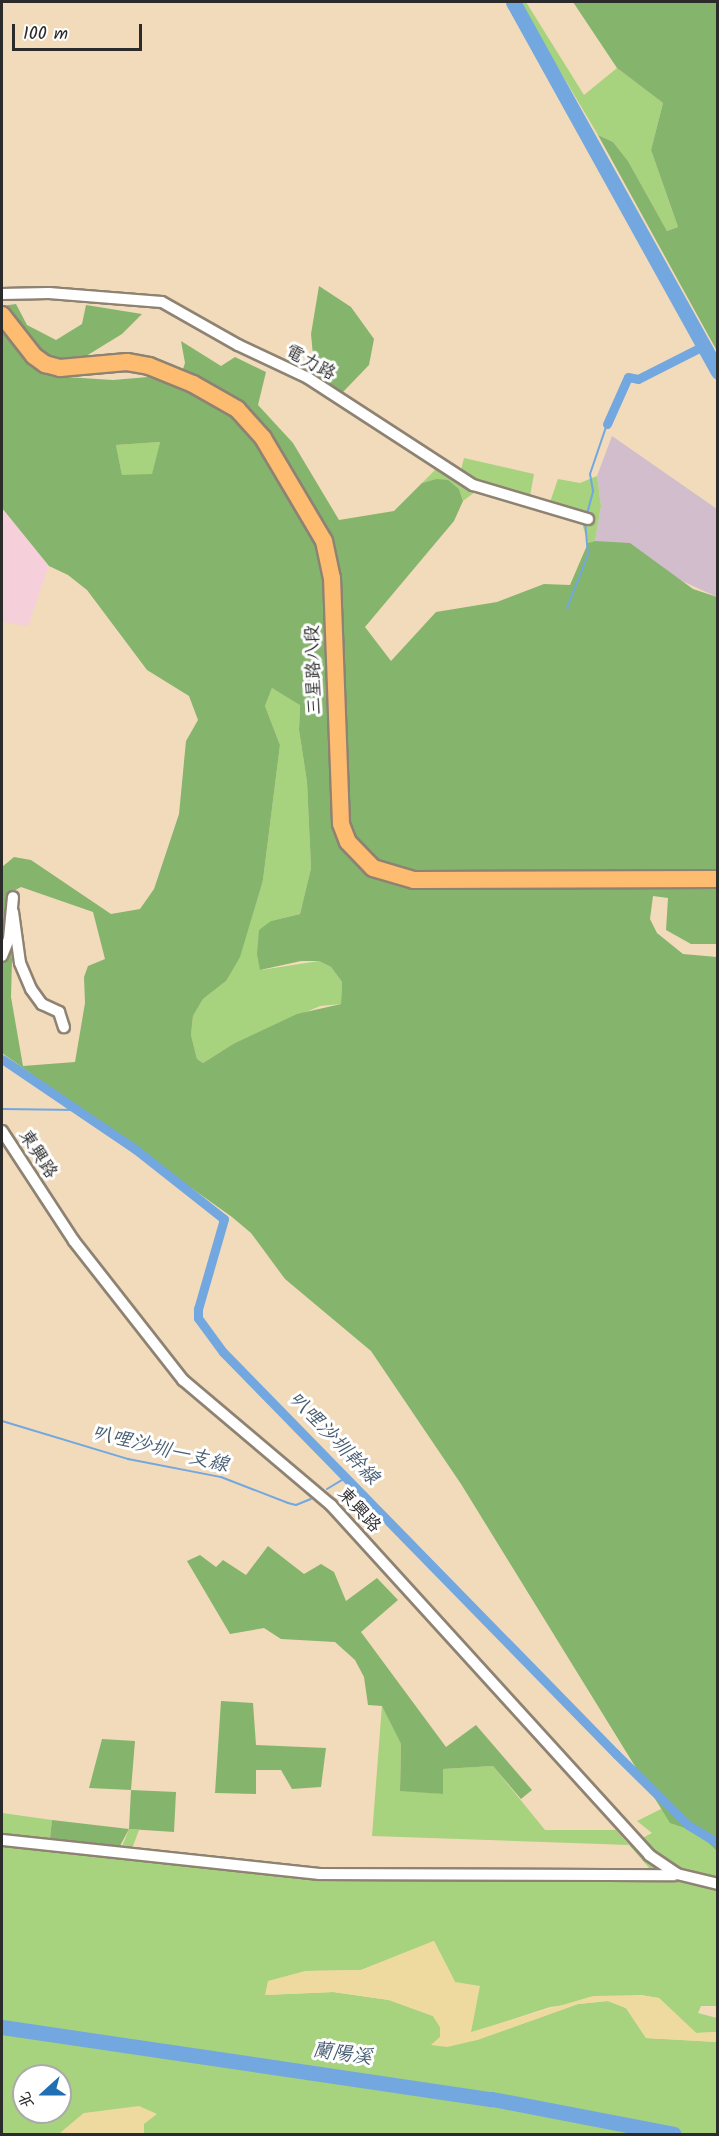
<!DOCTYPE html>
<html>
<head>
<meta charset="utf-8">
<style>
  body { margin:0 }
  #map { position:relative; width:719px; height:2136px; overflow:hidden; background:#f2dbbb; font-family:Kalam,"LXGW WenKai TC",sans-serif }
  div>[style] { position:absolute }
  .built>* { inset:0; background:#f5cfda }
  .industrial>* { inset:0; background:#d1bdcb }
  .green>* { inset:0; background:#a7d27e }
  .forest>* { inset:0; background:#85b46d }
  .sand>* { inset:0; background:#eeda9e }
  .stream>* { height:2px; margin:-1px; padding:0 1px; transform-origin:1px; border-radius:1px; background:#72a7df }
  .canal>* { height:9px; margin:-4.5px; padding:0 4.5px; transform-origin:4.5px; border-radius:4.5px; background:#72a7df }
  .river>* { height:15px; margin:-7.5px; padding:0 7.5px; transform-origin:7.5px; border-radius:7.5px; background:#72a7df }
  .roads { filter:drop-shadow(2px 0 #8e8373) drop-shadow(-2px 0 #8e8373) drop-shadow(0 2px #8e8373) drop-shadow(0 -2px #8e8373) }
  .minor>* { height:10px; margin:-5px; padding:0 5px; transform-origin:5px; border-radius:5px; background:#fff }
  .primary>* { height:16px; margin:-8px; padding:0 8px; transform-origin:8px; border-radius:8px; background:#febc70 }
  span { translate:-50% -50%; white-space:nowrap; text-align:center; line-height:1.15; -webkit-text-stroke:6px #fff; paint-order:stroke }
  .street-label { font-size:18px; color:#2b2b2b }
  .water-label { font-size:20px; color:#475d73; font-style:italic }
  .frame { position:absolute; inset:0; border:3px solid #2b2b2b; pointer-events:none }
  .north { position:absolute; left:12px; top:2064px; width:60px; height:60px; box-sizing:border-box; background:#fff; border:2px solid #aaa; border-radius:50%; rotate:249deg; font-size:16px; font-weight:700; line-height:24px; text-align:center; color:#2b2b2b }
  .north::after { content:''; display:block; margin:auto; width:21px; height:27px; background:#1f6fb2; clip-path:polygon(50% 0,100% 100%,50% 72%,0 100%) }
  .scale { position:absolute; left:12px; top:24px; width:130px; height:27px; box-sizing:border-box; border:3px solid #2b2b2b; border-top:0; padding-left:8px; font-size:18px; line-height:21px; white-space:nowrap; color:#2b2b2b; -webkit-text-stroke:4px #fff; paint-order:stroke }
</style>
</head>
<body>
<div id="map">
  <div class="built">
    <i style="clip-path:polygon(2px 508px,49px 566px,28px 626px,3px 622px,2px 649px)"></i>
  </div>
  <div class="industrial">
    <i style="clip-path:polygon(612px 436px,717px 509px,717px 597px,595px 541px,601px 506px,597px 476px)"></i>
  </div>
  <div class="green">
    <i style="clip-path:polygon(519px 2px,526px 2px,584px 95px,617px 68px,663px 103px,651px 150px,678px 227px,667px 231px,628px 161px,613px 142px,598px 135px)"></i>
    <i style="clip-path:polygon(160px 442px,152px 475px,122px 475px,116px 445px)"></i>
    <i style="clip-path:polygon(464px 458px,534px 474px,530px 496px,550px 502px,558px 479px,580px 483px,597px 476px,601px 506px,595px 541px,588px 543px,582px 523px,475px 492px,463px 501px,459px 489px,436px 479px,422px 483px,445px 460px,461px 470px)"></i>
    <i style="clip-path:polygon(272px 688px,300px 704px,299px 730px,307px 782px,311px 868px,300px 914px,271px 921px,261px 970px,319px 961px,331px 967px,342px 982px,341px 1004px,320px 1006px,233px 1044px,203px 1063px,197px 1059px,191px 1035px,193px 1016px,203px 999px,226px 981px,263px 880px,280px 745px,265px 706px)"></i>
    <i style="clip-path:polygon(evenodd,382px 1705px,401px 1744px,400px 1790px,443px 1794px,443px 1769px,493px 1766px,545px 1830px,616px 1830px,629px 1845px,652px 1833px,637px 1821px,681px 1799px,717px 1820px,717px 2006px,701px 2006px,698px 2013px,717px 2018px,717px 2032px,696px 2033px,659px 1998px,640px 1995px,550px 2007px,470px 2033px,455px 1982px,434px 1941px,361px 1970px,305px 1971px,265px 1995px,333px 1992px,389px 2000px,433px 2016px,440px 2027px,440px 2037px,432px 2045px,477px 2040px,578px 2004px,608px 2001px,626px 2008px,646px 2038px,717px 2042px,717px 2134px,144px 2134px,144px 2124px,84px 2113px,59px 2134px,2px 2134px,2px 1813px,52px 1820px,49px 1847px,119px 1854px,129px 1829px,139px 1830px,130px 1854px,314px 1872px,657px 1877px,629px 1845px,372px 1836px,382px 1705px,24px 2076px,60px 2076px,60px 2112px,24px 2112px,24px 2076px)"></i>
  </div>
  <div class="forest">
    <i style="clip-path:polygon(573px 2px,717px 2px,717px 351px,598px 135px,613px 142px,628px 161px,667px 231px,678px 227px,651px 150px,663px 103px,617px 68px)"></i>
    <i style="clip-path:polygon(319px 286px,351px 307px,374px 339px,369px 365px,342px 393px,315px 376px,311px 334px)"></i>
    <i style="clip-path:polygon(evenodd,16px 304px,27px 325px,56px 340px,82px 324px,86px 305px,142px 314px,122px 334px,78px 361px,51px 365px,50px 376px,113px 380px,148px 377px,177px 387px,185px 363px,181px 341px,221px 366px,235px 357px,266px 372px,258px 405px,293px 443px,339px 520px,394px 511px,422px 483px,436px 479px,448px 480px,459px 489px,463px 501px,454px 521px,365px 627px,391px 661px,436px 612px,497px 602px,544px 584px,570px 585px,588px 543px,595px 541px,630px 543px,693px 589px,717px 597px,717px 944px,691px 944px,666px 930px,668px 898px,653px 896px,650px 919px,657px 933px,683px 954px,717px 957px,717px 1851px,697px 1832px,670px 1823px,461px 1484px,371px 1351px,285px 1279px,251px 1233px,232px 1217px,2px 1053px,2px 867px,14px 857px,31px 860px,111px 914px,140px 909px,154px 889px,179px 814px,186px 741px,198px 720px,189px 696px,147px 670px,87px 590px,68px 575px,49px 566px,2px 508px,2px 306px,16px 304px,160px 442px,152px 474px,122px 475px,116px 445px,160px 442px,16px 304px,272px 688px,300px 705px,299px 730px,307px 782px,311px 868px,300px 914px,271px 921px,259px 930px,257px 954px,260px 970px,301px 961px,319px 961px,331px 967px,342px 982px,341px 1004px,297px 1014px,233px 1044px,203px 1063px,197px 1059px,191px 1035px,193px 1016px,203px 999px,226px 981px,240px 957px,263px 880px,280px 745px,265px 706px,272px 688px,16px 304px,21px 887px,93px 912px,105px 959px,88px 966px,84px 977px,85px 1003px,75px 1062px,23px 1066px,11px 997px,12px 959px,6px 910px,10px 893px,21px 887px)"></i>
    <i style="clip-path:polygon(268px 1546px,304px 1574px,321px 1564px,334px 1572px,346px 1601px,377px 1578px,398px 1600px,361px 1632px,446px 1747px,476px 1725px,532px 1790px,521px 1799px,493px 1766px,443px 1769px,443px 1794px,400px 1791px,401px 1744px,382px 1706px,368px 1705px,364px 1677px,355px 1660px,335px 1642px,281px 1639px,264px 1628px,230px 1634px,187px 1561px,200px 1555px,216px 1567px,223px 1560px,246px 1575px)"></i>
    <i style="clip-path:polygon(221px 1701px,253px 1703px,256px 1745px,326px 1748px,321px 1787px,292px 1789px,281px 1770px,256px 1770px,256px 1794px,215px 1793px)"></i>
    <i style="clip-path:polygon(102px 1739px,135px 1741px,131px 1790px,176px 1792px,174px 1832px,129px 1829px,114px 1857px,49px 1847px,52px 1820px,129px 1829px,131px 1790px,89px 1788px)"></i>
  </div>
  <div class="sand">
    <i style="clip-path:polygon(434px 1941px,455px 1982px,480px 1986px,471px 2032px,593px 1996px,641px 1995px,659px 1998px,696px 2033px,717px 2032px,717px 2042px,646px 2038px,626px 2008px,608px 2001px,578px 2004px,477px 2040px,447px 2047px,431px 2045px,440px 2037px,440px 2027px,433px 2016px,389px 2000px,333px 1992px,265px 1995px,268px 1981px,305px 1971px,361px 1970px)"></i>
    <i style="clip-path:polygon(139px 2106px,157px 2114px,144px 2124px,144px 2134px,59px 2134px,84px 2113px)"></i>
  </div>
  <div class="stream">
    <i style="left:469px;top:476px;width:13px;rotate:29deg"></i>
    <i style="left:587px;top:514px;width:24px;rotate:-75deg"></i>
    <i style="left:593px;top:491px;width:17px;rotate:-100deg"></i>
    <i style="left:590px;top:474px;width:53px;rotate:-71.2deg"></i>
    <i style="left:567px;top:608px;width:57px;rotate:-68.4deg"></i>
    <i style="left:588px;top:555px;width:32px;rotate:-95deg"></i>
    <i style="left:2px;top:1109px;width:76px;rotate:0.8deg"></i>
    <i style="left:2px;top:1421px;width:132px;rotate:16.8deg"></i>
    <i style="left:128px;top:1459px;width:95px;rotate:11deg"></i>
    <i style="left:221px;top:1477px;width:72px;rotate:21.2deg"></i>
    <i style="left:288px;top:1503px;width:8px;rotate:14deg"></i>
    <i style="left:296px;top:1505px;width:16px;rotate:-22deg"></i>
    <i style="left:327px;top:1489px;width:21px;rotate:-31deg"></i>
  </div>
  <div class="canal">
    <i style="left:607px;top:424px;width:51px;rotate:-65.9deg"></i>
    <i style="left:628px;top:377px;width:10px;rotate:11deg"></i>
    <i style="left:638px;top:379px;width:73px;rotate:-26.9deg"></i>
    <i style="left:2px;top:1059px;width:161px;rotate:34.1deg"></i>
    <i style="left:135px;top:1149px;width:113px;rotate:38.2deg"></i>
    <i style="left:224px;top:1219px;width:94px;rotate:106.1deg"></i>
    <i style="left:198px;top:1309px;width:9px;rotate:90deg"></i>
    <i style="left:198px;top:1318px;width:42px;rotate:53.7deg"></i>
    <i style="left:223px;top:1352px;width:562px;rotate:45.65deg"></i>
    <i style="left:616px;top:1754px;width:101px;rotate:44.6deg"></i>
    <i style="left:688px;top:1825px;width:35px;rotate:31deg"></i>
  </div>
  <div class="river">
    <i style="left:513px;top:2px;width:423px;rotate:61deg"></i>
    <i style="left:2px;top:2027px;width:495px;rotate:8.4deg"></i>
    <i style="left:492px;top:2099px;width:185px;rotate:10.9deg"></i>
  </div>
  <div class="roads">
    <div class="minor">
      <i style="left:2px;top:294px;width:47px;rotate:-1.2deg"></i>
      <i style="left:49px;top:293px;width:113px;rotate:4.6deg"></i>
      <i style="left:162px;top:302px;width:87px;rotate:29.5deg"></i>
      <i style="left:238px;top:345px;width:77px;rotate:25.2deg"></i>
      <i style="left:308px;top:378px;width:197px;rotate:33deg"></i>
      <i style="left:473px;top:485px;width:120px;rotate:16.5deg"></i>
      <i style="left:13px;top:912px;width:51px;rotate:82.2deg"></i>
      <i style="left:20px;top:963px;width:28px;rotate:67deg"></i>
      <i style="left:31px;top:989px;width:19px;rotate:54deg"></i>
      <i style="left:42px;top:1004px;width:19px;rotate:25deg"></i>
      <i style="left:59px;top:1012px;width:16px;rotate:72deg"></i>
      <i style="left:2px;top:956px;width:18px;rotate:-68deg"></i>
      <i style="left:9px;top:939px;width:42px;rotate:-84.6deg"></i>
      <i style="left:2px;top:1131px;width:131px;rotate:56.8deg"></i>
      <i style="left:74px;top:1241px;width:177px;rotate:51.9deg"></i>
      <i style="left:183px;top:1380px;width:194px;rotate:40.2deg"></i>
      <i style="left:331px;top:1505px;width:473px;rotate:47.7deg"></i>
      <i style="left:649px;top:1855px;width:34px;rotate:34deg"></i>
      <i style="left:677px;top:1874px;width:42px;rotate:13.7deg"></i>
      <i style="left:2px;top:1840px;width:319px;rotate:6.1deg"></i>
      <i style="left:319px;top:1874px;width:355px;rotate:0.2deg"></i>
    </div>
    <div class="primary">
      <i style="left:2px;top:315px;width:52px;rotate:52deg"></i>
      <i style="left:34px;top:356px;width:14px;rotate:36deg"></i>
      <i style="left:45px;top:364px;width:16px;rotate:15deg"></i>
      <i style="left:60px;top:368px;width:67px;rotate:-5.1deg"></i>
      <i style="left:127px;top:362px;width:22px;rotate:10deg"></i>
      <i style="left:149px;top:366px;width:48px;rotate:22.2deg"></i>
      <i style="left:193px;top:384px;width:51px;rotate:29.6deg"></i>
      <i style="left:237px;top:409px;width:39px;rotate:48deg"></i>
      <i style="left:263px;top:438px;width:120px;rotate:59.4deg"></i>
      <i style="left:324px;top:541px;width:38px;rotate:78deg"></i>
      <i style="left:332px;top:578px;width:246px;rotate:87.9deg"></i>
      <i style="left:341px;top:824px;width:19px;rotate:69deg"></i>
      <i style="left:348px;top:842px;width:36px;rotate:46deg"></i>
      <i style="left:373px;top:868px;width:43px;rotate:16.3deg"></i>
      <i style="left:414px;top:880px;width:304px;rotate:-0.2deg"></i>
    </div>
  </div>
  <div class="street-label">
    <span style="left:310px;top:364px;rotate:28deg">電力路</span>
    <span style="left:315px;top:670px;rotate:-92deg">三星路八段</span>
    <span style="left:37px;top:1155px;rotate:57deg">東興路</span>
    <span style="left:358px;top:1511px;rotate:47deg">東興路</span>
  </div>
  <div class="water-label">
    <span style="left:333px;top:1439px;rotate:46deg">叭哩沙圳幹線</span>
    <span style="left:160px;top:1450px;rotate:14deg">叭哩沙圳一支線</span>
    <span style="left:342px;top:2055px;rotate:8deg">蘭陽溪</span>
  </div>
  <div class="frame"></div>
  <div class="north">北</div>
  <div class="scale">100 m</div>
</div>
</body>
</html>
